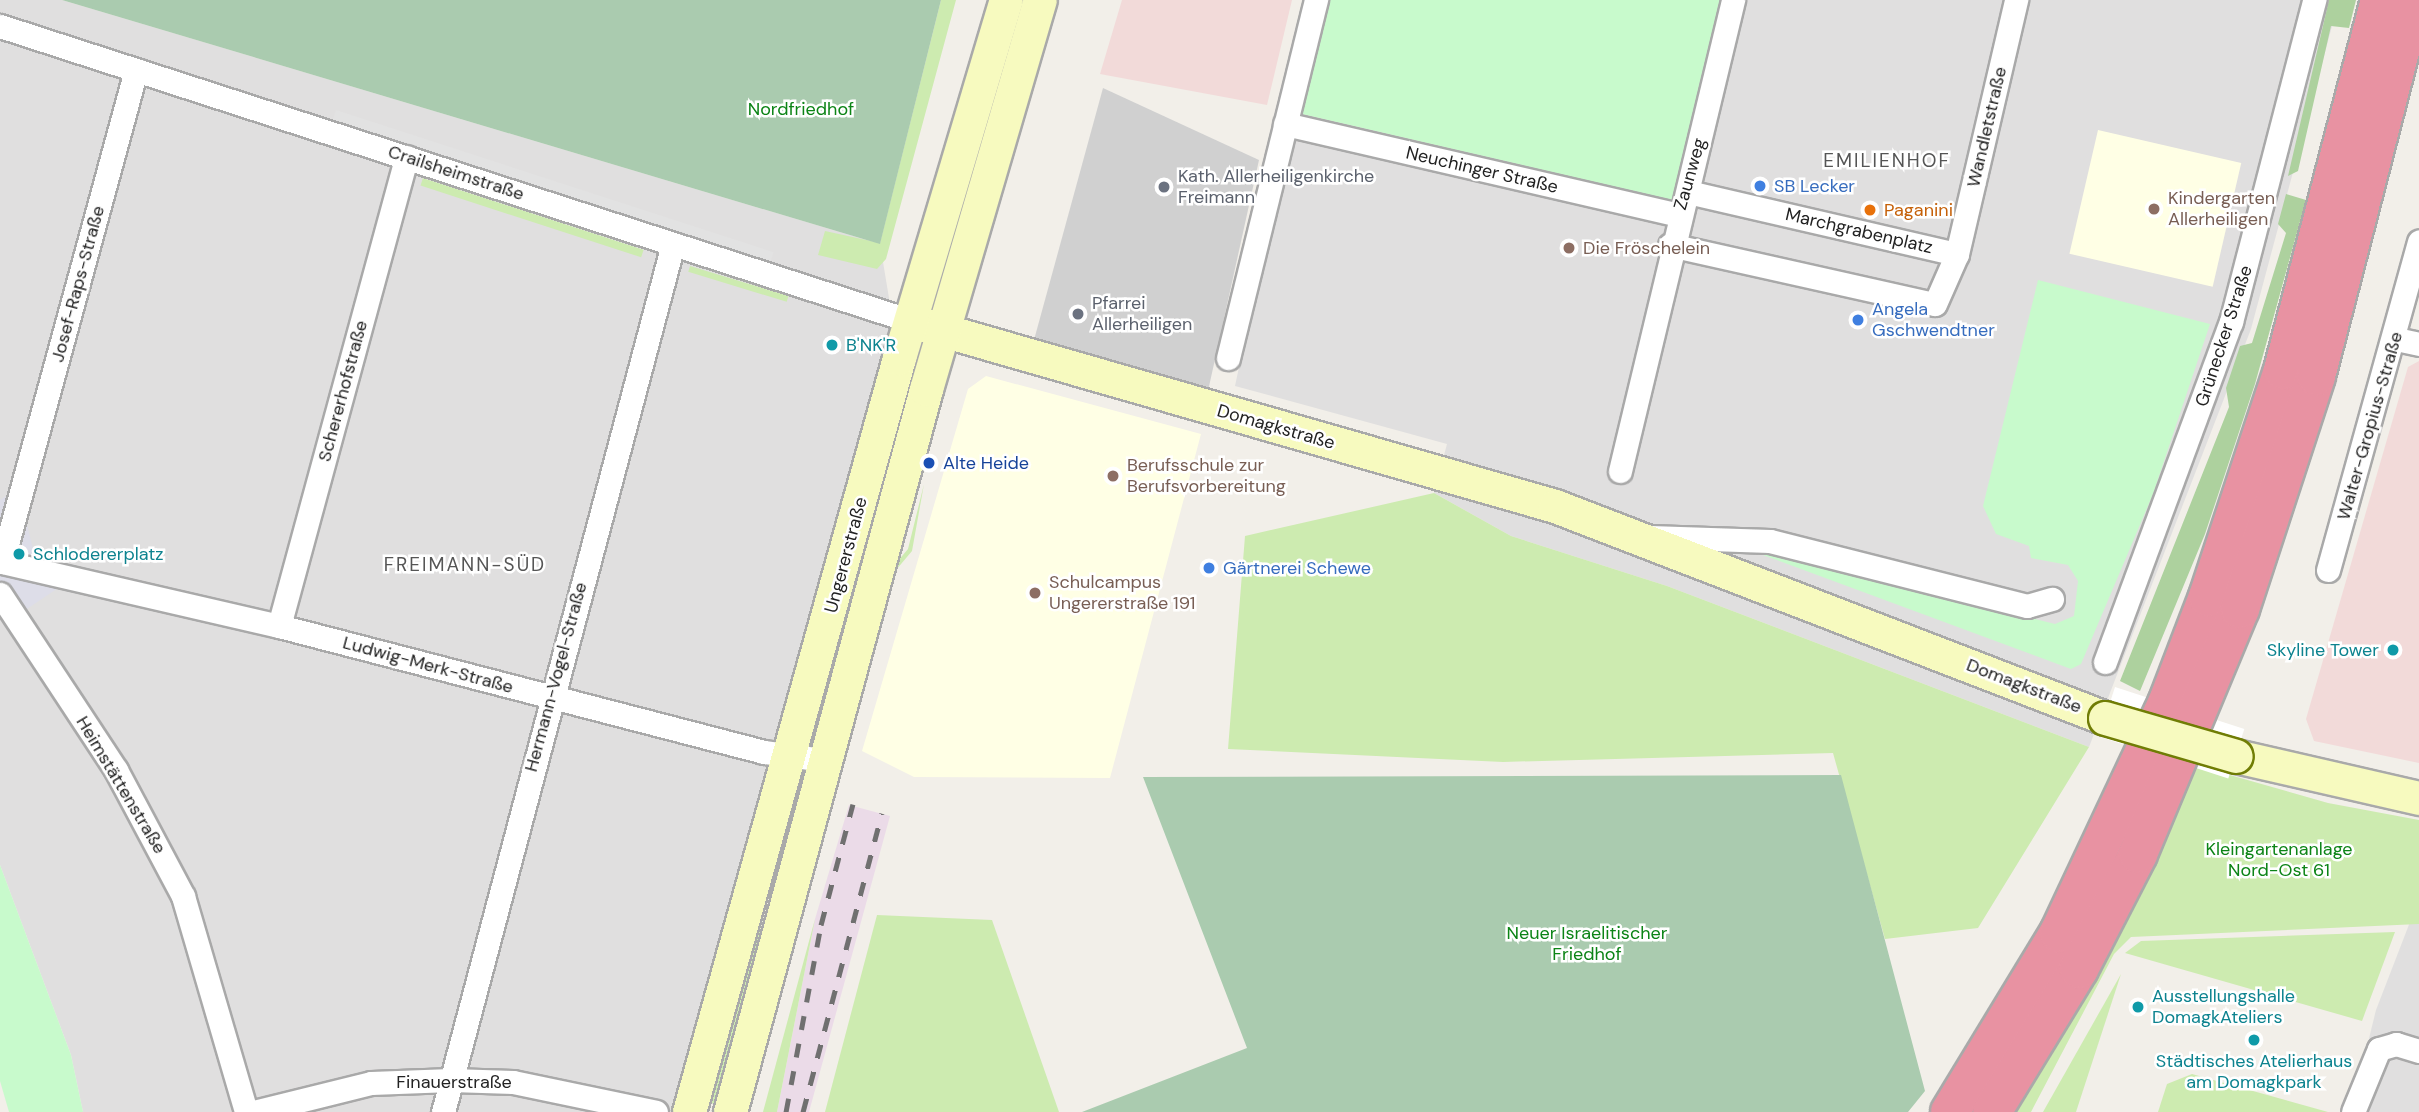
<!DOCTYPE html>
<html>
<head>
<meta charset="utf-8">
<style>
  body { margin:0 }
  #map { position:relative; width:2419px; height:1112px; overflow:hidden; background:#f2efe9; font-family:"DM Sans",sans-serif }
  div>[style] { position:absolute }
  .residential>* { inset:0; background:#e0dfdf }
  .commercial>* { inset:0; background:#f2dad9 }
  .industrial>* { inset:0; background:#ebdbe8 }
  .education>* { inset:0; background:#ffffe5; transform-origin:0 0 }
  .religious>* { inset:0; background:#d0d0d0 }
  .grass>* { inset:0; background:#cdebb0; transform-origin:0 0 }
  .forest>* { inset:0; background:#add19e }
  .cemetery>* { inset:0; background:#aacbaf }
  .park>* { inset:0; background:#c8facc }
  .parking>* { inset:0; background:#e2e2e2; transform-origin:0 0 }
  .plaza>* { inset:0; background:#dddde8 }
  .pier>* { inset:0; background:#fff; transform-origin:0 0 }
  .roads { filter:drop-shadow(2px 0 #a9a9a9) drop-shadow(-2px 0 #a9a9a9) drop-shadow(0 2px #a9a9a9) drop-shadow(0 -2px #a9a9a9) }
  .street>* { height:23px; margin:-11.5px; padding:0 11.5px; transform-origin:11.5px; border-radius:11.5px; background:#fff }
  .secondary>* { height:33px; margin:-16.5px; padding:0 16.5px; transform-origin:16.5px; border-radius:16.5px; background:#f7fabf }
  .highway>* { height:38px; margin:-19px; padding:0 19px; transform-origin:19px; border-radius:19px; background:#e892a2 }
  .rail>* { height:5px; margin-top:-2.5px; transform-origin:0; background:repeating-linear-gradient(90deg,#707070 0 14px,transparent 0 28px) }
  .bridges { filter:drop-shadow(2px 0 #707d05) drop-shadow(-2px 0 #707d05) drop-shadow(0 2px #707d05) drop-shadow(0 -2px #707d05) }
  .secondary-bridge>* { height:33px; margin:-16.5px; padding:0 16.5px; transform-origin:16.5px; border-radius:16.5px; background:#f7fabf }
  .dots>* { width:19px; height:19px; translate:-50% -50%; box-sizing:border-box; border:4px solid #fff; border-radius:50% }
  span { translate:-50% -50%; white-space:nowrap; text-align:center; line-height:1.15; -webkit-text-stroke:5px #fff; paint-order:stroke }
  .park-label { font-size:18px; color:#0c8416 }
  .street-label { font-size:18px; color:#222 }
  .worship-label { font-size:18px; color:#5b616d }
  .left { translate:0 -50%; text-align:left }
  .shop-label { font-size:18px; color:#366cbe }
  .education-label { font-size:18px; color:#785e54 }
  .food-label { font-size:18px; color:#c56008 }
  .culture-label { font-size:18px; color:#0d838f }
  .right { translate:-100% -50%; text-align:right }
  .transit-label { font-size:18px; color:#164399 }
  .neighbourhood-label { font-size:19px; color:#555; letter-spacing:2px }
</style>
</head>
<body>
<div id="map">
  <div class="residential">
    <i style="clip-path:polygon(0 0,62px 0,880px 244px,902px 376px,817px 731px,793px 785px,704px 1112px,83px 1112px,71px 1055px,0 865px)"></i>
    <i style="clip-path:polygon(1721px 0,2339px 0,2251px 329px,2089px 747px,1667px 586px,1511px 536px,1434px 493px,1447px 444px,1235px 386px,1293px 112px,1672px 200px)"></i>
    <i style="clip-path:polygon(2410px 922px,2419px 924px,2419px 1112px,2351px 1112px,2376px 1010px)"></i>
  </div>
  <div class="commercial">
    <i style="clip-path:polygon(1122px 0,1292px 0,1267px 105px,1100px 74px)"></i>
    <i style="clip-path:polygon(2419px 361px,2419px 763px,2314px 741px,2306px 719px,2408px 367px)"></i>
  </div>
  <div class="industrial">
    <i style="clip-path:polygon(849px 805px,890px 816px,809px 1112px,777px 1112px,815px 919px)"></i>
  </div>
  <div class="education">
    <i style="left:2098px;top:130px;width:147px;height:127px;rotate:13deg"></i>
    <i style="clip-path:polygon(986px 376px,1201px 434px,1110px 778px,914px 777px,862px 751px,968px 389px)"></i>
  </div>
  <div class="religious">
    <i style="clip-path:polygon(1103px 88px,1259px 160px,1208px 391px,1034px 340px)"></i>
  </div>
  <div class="grass">
    <i style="clip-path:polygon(941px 0,956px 0,886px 259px,877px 269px,818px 255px,825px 231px,880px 243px)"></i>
    <i style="left:423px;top:178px;width:232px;height:8px;rotate:18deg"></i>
    <i style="left:690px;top:266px;width:103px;height:6px;rotate:17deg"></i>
    <i style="clip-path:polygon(924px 484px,912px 551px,896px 570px,853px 710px,892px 568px,908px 549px)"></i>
    <i style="clip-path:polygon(1434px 493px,1511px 536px,1667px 586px,2089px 747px,1978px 928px,1885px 939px,1833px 753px,1503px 762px,1228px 749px,1245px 536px)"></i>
    <i style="clip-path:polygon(2198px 766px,2328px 803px,2419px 820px,2419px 924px,2131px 937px,2114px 954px,2031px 1112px,2013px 1112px,2074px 1014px)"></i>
    <i style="clip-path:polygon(793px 785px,798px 786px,760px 930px,762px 950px,714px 1105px,709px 1100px)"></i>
    <i style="left:826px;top:810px;width:5px;height:313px;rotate:22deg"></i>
    <i style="clip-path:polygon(877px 915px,992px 920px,1059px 1112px,825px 1112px)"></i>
    <i style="clip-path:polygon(815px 919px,777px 1112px,763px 1112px)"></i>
    <i style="clip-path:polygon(2395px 932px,2362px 1021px,2125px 953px,2141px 941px)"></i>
    <i style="clip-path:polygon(2121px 974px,2076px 1112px,2043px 1112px)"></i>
    <i style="clip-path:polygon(2192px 1074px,2328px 1112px,2158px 1112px,2167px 1084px)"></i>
  </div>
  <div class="forest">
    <i style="clip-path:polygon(2329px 0,2356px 0,2349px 28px,2331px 26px,2298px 171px,2288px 176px)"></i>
    <i style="clip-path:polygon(2286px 194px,2306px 200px,2255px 384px,2205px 534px,2140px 691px,2120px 681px,2229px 407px,2226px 388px,2240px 346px,2252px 343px,2286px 233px,2278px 224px)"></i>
  </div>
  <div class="cemetery">
    <i style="clip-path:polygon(62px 0,941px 0,880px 244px)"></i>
    <i style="clip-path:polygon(1841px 775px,1925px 1091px,1908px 1112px,1082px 1112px,1247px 1048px,1143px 777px)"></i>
  </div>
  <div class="park">
    <i style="clip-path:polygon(1321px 0,1721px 0,1672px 200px,1293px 112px)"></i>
    <i style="clip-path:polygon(2038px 280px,2210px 324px,2153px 494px,2081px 664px,2071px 669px,1747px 549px,1744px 545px,2055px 624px,2074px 616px,2078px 581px,2068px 565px,2031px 558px,2029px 546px,1996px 534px,1983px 506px)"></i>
    <i style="clip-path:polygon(0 865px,71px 1055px,83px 1112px,9px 1112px,0 1081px)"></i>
  </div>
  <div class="parking">
    <i style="left:336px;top:110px;width:460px;height:14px;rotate:18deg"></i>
    <i style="left:424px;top:173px;width:232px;height:5px;rotate:18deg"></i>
  </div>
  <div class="plaza">
    <i style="clip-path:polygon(18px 489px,33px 549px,73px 578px,9px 621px,0 607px,0 500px)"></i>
  </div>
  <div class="pier">
    <i style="left:2115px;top:687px;width:136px;height:52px;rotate:18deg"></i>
  </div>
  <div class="roads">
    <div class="street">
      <i style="left:0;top:26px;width:958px;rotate:17.94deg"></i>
      <i style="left:136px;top:70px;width:510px;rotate:105.24deg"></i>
      <i style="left:2px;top:562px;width:284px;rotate:13deg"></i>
      <i style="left:279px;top:626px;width:501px;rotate:14.56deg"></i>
      <i style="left:764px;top:752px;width:60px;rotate:7.7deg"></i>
      <i style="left:1285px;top:124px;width:404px;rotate:13deg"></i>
      <i style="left:1688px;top:192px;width:276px;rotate:13deg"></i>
      <i style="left:1670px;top:245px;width:271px;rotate:12.6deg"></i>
      <i style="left:1935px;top:304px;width:55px;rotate:-66.3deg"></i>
      <i style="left:1957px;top:254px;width:261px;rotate:-76.9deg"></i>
      <i style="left:2396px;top:339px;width:24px;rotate:12deg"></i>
      <i style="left:1228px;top:358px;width:369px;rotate:-76.2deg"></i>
      <i style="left:1620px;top:471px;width:484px;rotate:-76.5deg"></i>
      <i style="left:1650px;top:537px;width:120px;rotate:1.9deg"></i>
      <i style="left:1770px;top:541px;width:265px;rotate:14.2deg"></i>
      <i style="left:2027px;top:606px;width:26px;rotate:-16deg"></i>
      <i style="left:2328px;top:570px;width:341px;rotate:-74.5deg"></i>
      <i style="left:0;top:594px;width:211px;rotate:56.6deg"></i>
      <i style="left:116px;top:770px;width:143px;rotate:62deg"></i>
      <i style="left:183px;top:896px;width:225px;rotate:73.7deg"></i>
      <i style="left:279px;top:626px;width:486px;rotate:-74.8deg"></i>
      <i style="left:2105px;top:662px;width:363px;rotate:-69.7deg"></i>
      <i style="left:2231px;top:322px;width:333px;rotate:-75.5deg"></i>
      <i style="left:254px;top:1112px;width:121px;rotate:-13.9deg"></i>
      <i style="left:371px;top:1083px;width:80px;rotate:-2.1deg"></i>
      <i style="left:451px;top:1080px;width:62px;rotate:1.8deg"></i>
      <i style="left:513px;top:1082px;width:146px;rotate:11.8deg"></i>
      <i style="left:443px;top:1112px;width:898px;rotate:-75.16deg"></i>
      <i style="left:2353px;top:1112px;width:68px;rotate:-67.6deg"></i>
      <i style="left:2379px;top:1049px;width:18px;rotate:-16deg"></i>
      <i style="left:2396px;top:1044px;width:24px;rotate:17deg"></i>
    </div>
    <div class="secondary">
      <i style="left:911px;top:321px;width:670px;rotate:16.03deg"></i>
      <i style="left:1555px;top:506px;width:589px;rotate:21.08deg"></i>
      <i style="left:2236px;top:756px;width:188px;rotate:12.9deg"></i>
      <i style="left:689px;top:1112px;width:783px;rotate:-74.44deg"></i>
      <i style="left:899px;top:358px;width:374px;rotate:-73.4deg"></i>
      <i style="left:730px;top:1112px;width:749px;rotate:-74.83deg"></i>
      <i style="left:926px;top:389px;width:405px;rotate:-73.7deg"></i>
    </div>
    <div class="highway">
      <i style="left:1950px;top:1112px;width:210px;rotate:-58.7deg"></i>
      <i style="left:2059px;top:933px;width:256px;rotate:-64.8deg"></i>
      <i style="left:2168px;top:701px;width:111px;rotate:-69deg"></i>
      <i style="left:2208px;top:597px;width:239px;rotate:-71.7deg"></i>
      <i style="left:2283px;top:370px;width:383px;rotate:-75.3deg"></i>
      <i style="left:1992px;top:1112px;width:167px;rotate:-58.7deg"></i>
      <i style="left:2079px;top:969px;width:129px;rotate:-62.8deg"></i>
      <i style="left:2138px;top:854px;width:265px;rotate:-67.4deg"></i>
      <i style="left:2240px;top:609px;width:245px;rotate:-71.9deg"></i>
      <i style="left:2316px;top:376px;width:388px;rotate:-75.5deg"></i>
    </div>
  </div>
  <div class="rail">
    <i style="left:786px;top:1112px;width:190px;rotate:-79.4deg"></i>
    <i style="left:821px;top:925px;width:125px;rotate:-75.2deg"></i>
    <i style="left:803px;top:1112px;width:309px;rotate:-75.2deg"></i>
  </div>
  <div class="bridges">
    <div class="secondary-bridge">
      <i style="left:2105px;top:718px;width:136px;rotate:16.2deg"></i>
    </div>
  </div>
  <div class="dots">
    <i style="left:1760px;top:186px;background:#3f7fe0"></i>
    <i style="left:1164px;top:187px;background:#6b7280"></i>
    <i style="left:2154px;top:209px;background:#8d6e63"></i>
    <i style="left:1870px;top:210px;background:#e8710a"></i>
    <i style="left:1569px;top:248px;background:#8d6e63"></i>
    <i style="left:1078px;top:314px;background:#6b7280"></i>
    <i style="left:1858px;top:320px;background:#3f7fe0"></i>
    <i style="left:832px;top:345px;background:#0f9aa8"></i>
    <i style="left:929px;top:463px;background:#1a4fb4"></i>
    <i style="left:1113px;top:476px;background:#8d6e63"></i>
    <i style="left:19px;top:554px;background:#0f9aa8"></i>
    <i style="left:1209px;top:568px;background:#3f7fe0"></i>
    <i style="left:1035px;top:593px;background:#8d6e63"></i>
    <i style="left:2393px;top:650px;background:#0f9aa8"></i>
    <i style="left:2138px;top:1007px;background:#0f9aa8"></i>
    <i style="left:2254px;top:1040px;background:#0f9aa8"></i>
  </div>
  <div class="park-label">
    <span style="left:801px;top:109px">Nordfriedhof</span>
    <span style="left:2279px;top:860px">Kleingartenanlage<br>Nord-Ost 61</span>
    <span style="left:1587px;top:944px">Neuer Israelitischer<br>Friedhof</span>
  </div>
  <div class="street-label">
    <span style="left:1987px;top:127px;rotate:-77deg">Wandletstraße</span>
    <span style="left:1482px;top:170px;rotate:13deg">Neuchinger Straße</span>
    <span style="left:456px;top:173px;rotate:18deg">Crailsheimstraße</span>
    <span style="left:1690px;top:174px;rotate:-74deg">Zaunweg</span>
    <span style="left:1859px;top:231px;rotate:13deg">Marchgrabenplatz</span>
    <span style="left:78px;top:284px;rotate:-75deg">Josef-Raps-Straße</span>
    <span style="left:2224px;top:336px;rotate:-72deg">Grünecker Straße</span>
    <span style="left:343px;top:391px;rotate:-75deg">Schererhofstraße</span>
    <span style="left:2370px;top:426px;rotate:-74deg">Walter-Gropius-Straße</span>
    <span style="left:1276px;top:427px;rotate:16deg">Domagkstraße</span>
    <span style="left:846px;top:555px;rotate:-75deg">Ungererstraße</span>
    <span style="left:428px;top:665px;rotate:15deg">Ludwig-Merk-Straße</span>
    <span style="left:556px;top:677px;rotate:-75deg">Hermann-Vogel-Straße</span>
    <span style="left:2024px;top:686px;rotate:21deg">Domagkstraße</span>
    <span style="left:121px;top:785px;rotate:59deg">Heimstättenstraße</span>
    <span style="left:454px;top:1082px">Finauerstraße</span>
  </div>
  <div class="worship-label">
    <span class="left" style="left:1178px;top:187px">Kath. Allerheiligenkirche<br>Freimann</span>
    <span class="left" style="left:1092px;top:314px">Pfarrei<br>Allerheiligen</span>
  </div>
  <div class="shop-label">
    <span class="left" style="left:1774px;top:186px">SB Lecker</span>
    <span class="left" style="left:1872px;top:320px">Angela<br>Gschwendtner</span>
    <span class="left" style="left:1223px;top:568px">Gärtnerei Schewe</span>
  </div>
  <div class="education-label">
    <span class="left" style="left:2168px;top:209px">Kindergarten<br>Allerheiligen</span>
    <span class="left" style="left:1583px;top:248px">Die Fröschelein</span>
    <span class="left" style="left:1127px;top:476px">Berufsschule zur<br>Berufsvorbereitung</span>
    <span class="left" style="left:1049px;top:593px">Schulcampus<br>Ungererstraße 191</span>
  </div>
  <div class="food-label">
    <span class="left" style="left:1884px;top:210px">Paganini</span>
  </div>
  <div class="culture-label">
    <span class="left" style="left:846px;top:345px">B'NK'R</span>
    <span class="left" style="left:33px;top:554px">Schlodererplatz</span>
    <span class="right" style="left:2379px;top:650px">Skyline Tower</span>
    <span class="left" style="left:2152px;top:1007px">Ausstellungshalle<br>DomagkAteliers</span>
    <span style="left:2254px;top:1072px">Städtisches Atelierhaus<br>am Domagkpark</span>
  </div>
  <div class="transit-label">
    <span class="left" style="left:943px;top:463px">Alte Heide</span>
  </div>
  <div class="neighbourhood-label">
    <span style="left:1887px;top:161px">EMILIENHOF</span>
    <span style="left:465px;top:565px">FREIMANN-SÜD</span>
  </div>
</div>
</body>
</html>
